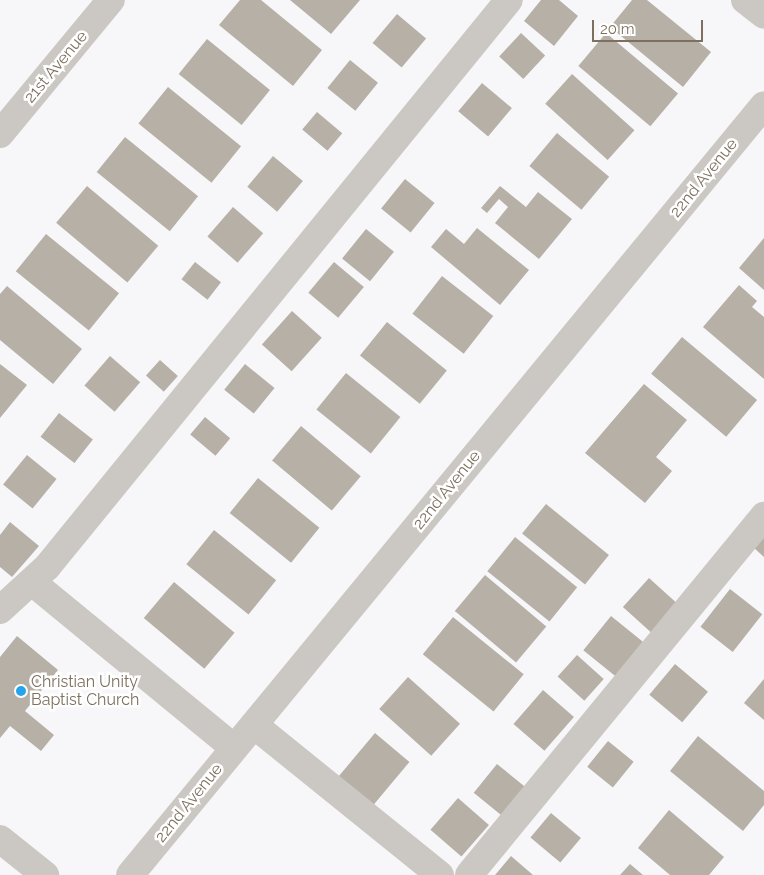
<!DOCTYPE html>
<html>
<head>
<meta charset="utf-8">
<style>
  body { margin:0 }
  #map { position:relative; width:764px; height:875px; overflow:hidden; background:#f7f7fa; font-family:Raleway,sans-serif }
  div>[style] { position:absolute }
  .building>* { inset:0; background:#b7b0a6; transform-origin:0 0 }
  .minor>* { height:28px; margin:-14px; padding:0 14px; transform-origin:14px; border-radius:14px; background:#cbc7c2 }
  .dots>* { width:14px; height:14px; translate:-50% -50%; box-sizing:border-box; border:2px solid #fff; border-radius:50% }
  span { translate:-50% -50%; white-space:nowrap; text-align:center; line-height:1.15; -webkit-text-stroke:5px #fff; paint-order:stroke }
  .street-label { font-size:16px; color:#7d705e }
  .poi-label { font-size:16px; color:#7d705e }
  .left { translate:0 -50%; text-align:left }
  .scale { position:absolute; left:592px; top:20px; width:111px; height:22px; box-sizing:border-box; border:2px solid #7d705e; border-top:0; padding-left:6px; font-size:15px; line-height:18px; white-space:nowrap; color:#7d705e; -webkit-text-stroke:4px #fff; paint-order:stroke }
</style>
</head>
<body>
<div id="map">
  <div class="building">
    <i style="clip-path:polygon(240px 0,261px 0,322px 50px,293px 86px,219px 25px)"></i>
    <i style="clip-path:polygon(290px 0,360px 0,331px 34px)"></i>
    <i style="clip-path:polygon(541px 0,559px 0,578px 16px,554px 46px,524px 21px)"></i>
    <i style="clip-path:polygon(632px 0,647px 0,711px 52px,683px 87px,610px 27px)"></i>
    <i style="left:397px;top:14px;width:38px;height:38px;rotate:40deg"></i>
    <i style="left:521px;top:33px;width:33px;height:32px;rotate:43deg"></i>
    <i style="left:606px;top:33px;width:94px;height:43px;rotate:40deg"></i>
    <i style="left:207px;top:39px;width:81px;height:45px;rotate:39deg"></i>
    <i style="left:350px;top:60px;width:36px;height:36px;rotate:39deg"></i>
    <i style="left:572px;top:74px;width:84px;height:40px;rotate:42deg"></i>
    <i style="left:482px;top:83px;width:39px;height:37px;rotate:40deg"></i>
    <i style="left:168px;top:87px;width:94px;height:47px;rotate:39deg"></i>
    <i style="left:317px;top:112px;width:33px;height:23px;rotate:40deg"></i>
    <i style="left:557px;top:133px;width:68px;height:43px;rotate:40deg"></i>
    <i style="left:125px;top:137px;width:94px;height:45px;rotate:39deg"></i>
    <i style="left:273px;top:156px;width:39px;height:40px;rotate:40deg"></i>
    <i style="left:405px;top:179px;width:38px;height:38px;rotate:39deg"></i>
    <i style="left:87px;top:186px;width:93px;height:48px;rotate:40deg"></i>
    <i style="clip-path:polygon(500px 186px,526px 207px,538px 192px,572px 219px,539px 259px,495px 223px,508px 207px,499px 199px,487px 213px,481px 208px)"></i>
    <i style="left:233px;top:207px;width:40px;height:39px;rotate:41deg"></i>
    <i style="clip-path:polygon(477px 228px,529px 270px,500px 305px,431px 247px,446px 229px,464px 244px)"></i>
    <i style="left:366px;top:229px;width:36px;height:38px;rotate:39deg"></i>
    <i style="left:46px;top:234px;width:94px;height:48px;rotate:39deg"></i>
    <i style="clip-path:polygon(764px 238px,764px 290px,739px 268px)"></i>
    <i style="left:195px;top:262px;width:33px;height:22px;rotate:38deg"></i>
    <i style="left:334px;top:262px;width:39px;height:40px;rotate:40deg"></i>
    <i style="left:442px;top:276px;width:65px;height:48px;rotate:38deg"></i>
    <i style="clip-path:polygon(739px 285px,757px 301px,752px 307px,764px 317px,764px 379px,703px 327px)"></i>
    <i style="clip-path:polygon(7px 286px,82px 349px,53px 384px,0 340px,0 294px)"></i>
    <i style="left:292px;top:311px;width:40px;height:45px;rotate:42deg"></i>
    <i style="left:387px;top:322px;width:77px;height:43px;rotate:39deg"></i>
    <i style="left:682px;top:337px;width:98px;height:48px;rotate:40deg"></i>
    <i style="left:110px;top:356px;width:40px;height:39px;rotate:41deg"></i>
    <i style="left:160px;top:360px;width:24px;height:21px;rotate:42deg"></i>
    <i style="clip-path:polygon(0 364px,27px 385px,0 418px)"></i>
    <i style="left:245px;top:364px;width:38px;height:33px;rotate:39deg"></i>
    <i style="left:346px;top:373px;width:70px;height:47px;rotate:39deg"></i>
    <i style="clip-path:polygon(644px 384px,687px 420px,656px 457px,672px 471px,645px 503px,585px 453px)"></i>
    <i style="left:59px;top:413px;width:43px;height:30px;rotate:38deg"></i>
    <i style="left:205px;top:417px;width:33px;height:23px;rotate:40deg"></i>
    <i style="left:301px;top:426px;width:78px;height:45px;rotate:40deg"></i>
    <i style="left:27px;top:455px;width:38px;height:38px;rotate:39deg"></i>
    <i style="left:258px;top:478px;width:79px;height:45px;rotate:39deg"></i>
    <i style="left:546px;top:504px;width:81px;height:38px;rotate:39deg"></i>
    <i style="clip-path:polygon(10px 522px,39px 546px,12px 577px,0 567px,0 535px)"></i>
    <i style="left:214px;top:530px;width:80px;height:44px;rotate:39deg"></i>
    <i style="clip-path:polygon(764px 536px,764px 557px,754px 548px)"></i>
    <i style="left:515px;top:537px;width:80px;height:44px;rotate:39deg"></i>
    <i style="left:485px;top:575px;width:80px;height:47px;rotate:40deg"></i>
    <i style="left:649px;top:578px;width:38px;height:39px;rotate:42deg"></i>
    <i style="left:174px;top:582px;width:79px;height:47px;rotate:40deg"></i>
    <i style="left:730px;top:589px;width:41px;height:48px;rotate:38deg"></i>
    <i style="left:611px;top:616px;width:41px;height:44px;rotate:39deg"></i>
    <i style="left:453px;top:617px;width:91px;height:48px;rotate:39deg"></i>
    <i style="clip-path:polygon(17px 636px,58px 670px,25px 711px,54px 735px,41px 751px,10px 726px,0 738px,0 657px)"></i>
    <i style="left:577px;top:655px;width:36px;height:29px;rotate:42deg"></i>
    <i style="left:675px;top:664px;width:43px;height:40px;rotate:40deg"></i>
    <i style="left:408px;top:677px;width:70px;height:43px;rotate:42deg"></i>
    <i style="clip-path:polygon(764px 679px,764px 720px,744px 703px)"></i>
    <i style="left:543px;top:690px;width:41px;height:45px;rotate:41deg"></i>
    <i style="left:375px;top:733px;width:45px;height:61px;rotate:40deg"></i>
    <i style="clip-path:polygon(698px 736px,764px 791px,764px 805px,743px 831px,670px 771px)"></i>
    <i style="left:608px;top:741px;width:33px;height:33px;rotate:39deg"></i>
    <i style="left:497px;top:764px;width:36px;height:37px;rotate:39deg"></i>
    <i style="left:458px;top:798px;width:41px;height:42px;rotate:41deg"></i>
    <i style="clip-path:polygon(669px 810px,724px 857px,709px 875px,670px 875px,638px 848px)"></i>
    <i style="left:551px;top:813px;width:39px;height:32px;rotate:40deg"></i>
    <i style="clip-path:polygon(511px 856px,533px 875px,495px 875px)"></i>
    <i style="clip-path:polygon(630px 864px,643px 875px,620px 875px)"></i>
  </div>
  <div class="minor">
    <i style="left:745px;top:0;width:24px;rotate:38deg"></i>
    <i style="left:0;top:134px;width:174px;rotate:-50.4deg"></i>
    <i style="left:32px;top:582px;width:261px;rotate:39.4deg"></i>
    <i style="left:0;top:610px;width:64px;rotate:-42.5deg"></i>
    <i style="left:47px;top:567px;width:731px;rotate:-50.83deg"></i>
    <i style="left:254px;top:725px;width:239px;rotate:38.9deg"></i>
    <i style="left:0;top:839px;width:58px;rotate:38.7deg"></i>
    <i style="left:130px;top:875px;width:997px;rotate:-50.53deg"></i>
    <i style="left:469px;top:875px;width:465px;rotate:-50.6deg"></i>
  </div>
  <div class="dots">
    <i style="left:21px;top:691px;background:#26a4eb"></i>
  </div>
  <div class="street-label">
    <span style="left:56px;top:67px;rotate:-50deg">21st Avenue</span>
    <span style="left:704px;top:178px;rotate:-51deg">22nd Avenue</span>
    <span style="left:447px;top:490px;rotate:-51deg">22nd Avenue</span>
    <span style="left:189px;top:803px;rotate:-51deg">22nd Avenue</span>
  </div>
  <div class="poi-label">
    <span class="left" style="left:31px;top:691px">Christian Unity<br>Baptist Church</span>
  </div>
  <div class="scale">20 m</div>
</div>
</body>
</html>
